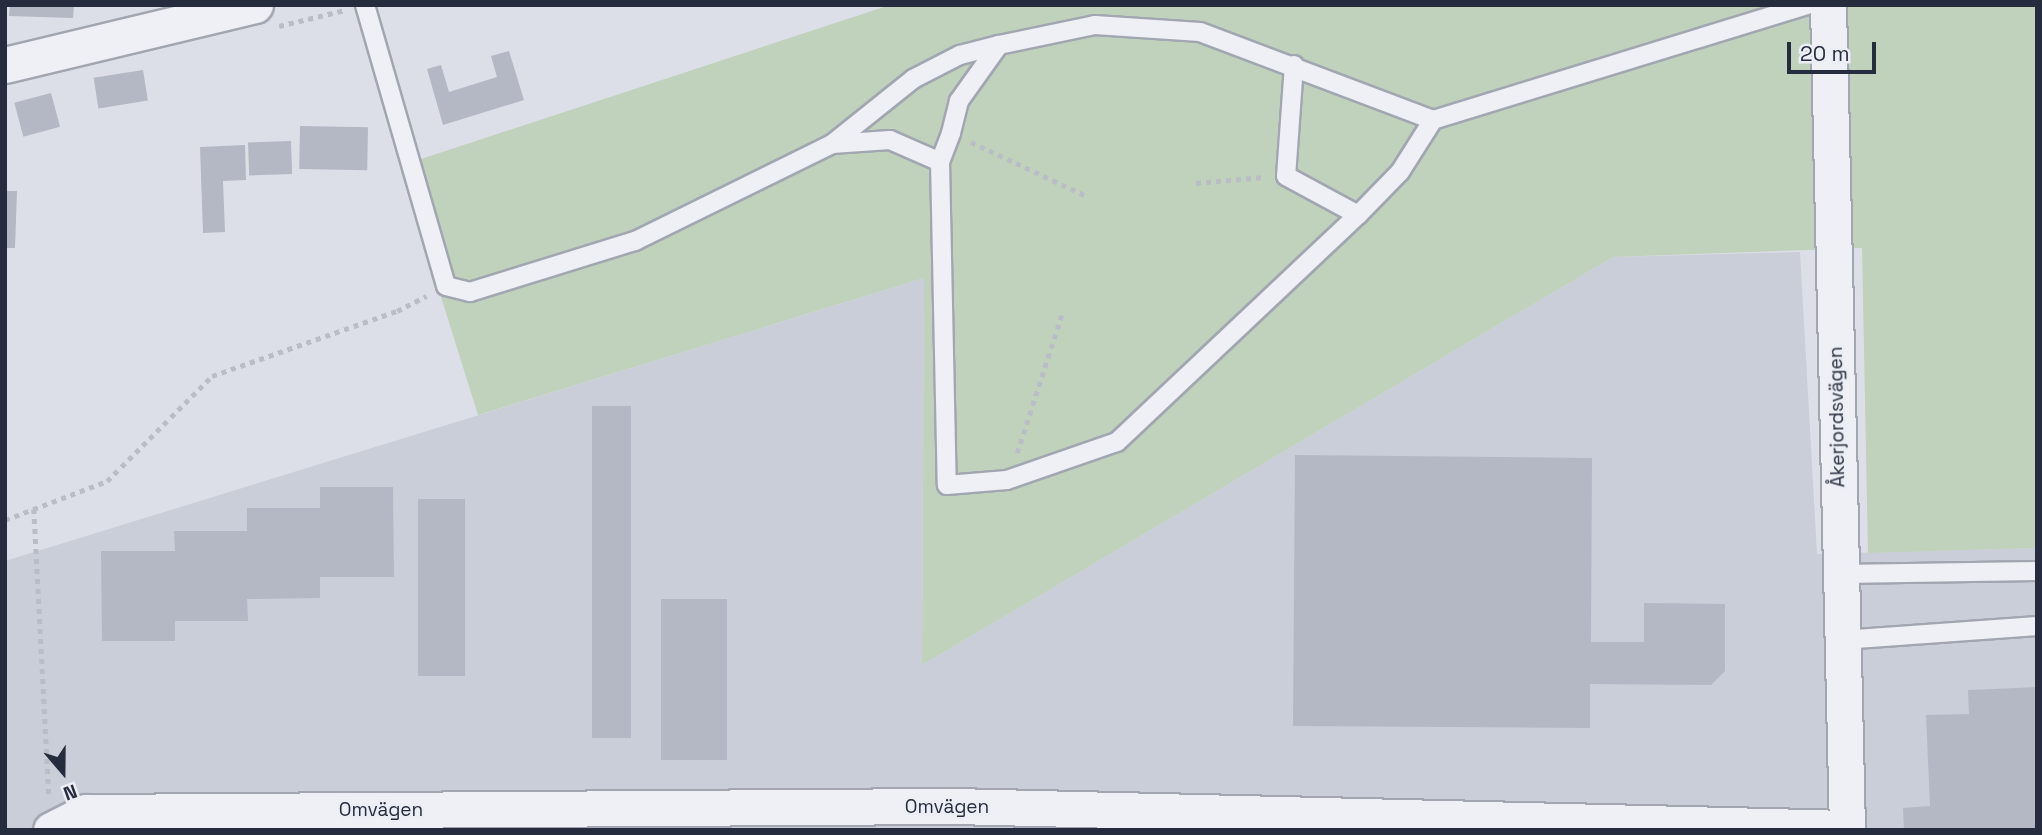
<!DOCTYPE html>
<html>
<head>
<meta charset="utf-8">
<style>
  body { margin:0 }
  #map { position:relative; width:2042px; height:835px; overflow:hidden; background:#dcdfe7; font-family:"Space Grotesk",sans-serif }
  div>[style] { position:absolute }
  .built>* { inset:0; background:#caced9 }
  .green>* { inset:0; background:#c0d1bc }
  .building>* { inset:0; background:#b3b8c4; transform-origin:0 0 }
  .path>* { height:4.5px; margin-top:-2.25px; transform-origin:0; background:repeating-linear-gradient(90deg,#babdc5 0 5px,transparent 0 10px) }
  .roads { filter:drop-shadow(2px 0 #a1a6b1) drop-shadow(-2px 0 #a1a6b1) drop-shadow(0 2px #a1a6b1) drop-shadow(0 -2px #a1a6b1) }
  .service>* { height:18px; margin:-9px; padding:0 9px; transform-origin:9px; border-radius:9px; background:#eef0f5 }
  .minor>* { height:35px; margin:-17.5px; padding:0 17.5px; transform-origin:17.5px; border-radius:17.5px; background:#eef0f5 }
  span { translate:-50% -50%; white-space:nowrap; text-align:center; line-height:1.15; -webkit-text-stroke:5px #ebeef4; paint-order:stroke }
  .street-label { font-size:19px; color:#252c3d }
  .frame { position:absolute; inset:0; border:7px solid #252c3d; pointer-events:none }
  .north { position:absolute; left:28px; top:737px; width:70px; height:70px; -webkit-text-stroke:5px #ebeef4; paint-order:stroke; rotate:160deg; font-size:19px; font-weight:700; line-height:28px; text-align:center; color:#252c3d }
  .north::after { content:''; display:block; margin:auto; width:24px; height:32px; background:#252c3d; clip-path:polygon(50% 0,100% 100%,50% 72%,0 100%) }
  .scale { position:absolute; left:1787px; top:42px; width:89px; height:32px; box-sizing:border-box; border:4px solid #252c3d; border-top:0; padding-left:9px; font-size:21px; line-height:24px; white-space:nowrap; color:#252c3d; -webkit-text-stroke:5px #ebeef4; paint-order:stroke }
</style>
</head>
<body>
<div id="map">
  <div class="built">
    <i style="clip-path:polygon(1800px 252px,1817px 554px,2037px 548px,2037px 830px,5px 830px,5px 561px,924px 278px,922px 665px,1613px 257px)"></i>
  </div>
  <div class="green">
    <i style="clip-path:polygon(890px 5px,2037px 5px,2037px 548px,1868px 553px,1862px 248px,1613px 257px,922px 665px,924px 278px,478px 415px,400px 166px)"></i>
  </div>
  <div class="building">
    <i style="clip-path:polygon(10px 5px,74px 5px,73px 18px,9px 16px)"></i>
    <i style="clip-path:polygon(509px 51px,524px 100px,443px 125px,427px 69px,441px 65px,449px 92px,497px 77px,491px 56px)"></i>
    <i style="left:143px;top:70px;width:31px;height:50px;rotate:81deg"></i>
    <i style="left:51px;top:93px;width:35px;height:38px;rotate:75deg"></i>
    <i style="left:300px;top:126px;width:68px;height:43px;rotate:1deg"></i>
    <i style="left:291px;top:141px;width:33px;height:43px;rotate:88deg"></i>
    <i style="clip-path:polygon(245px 145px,246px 180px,223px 181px,225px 232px,203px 233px,200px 147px)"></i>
    <i style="clip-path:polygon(5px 191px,17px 191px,15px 248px,5px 248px)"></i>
    <i style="left:592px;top:406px;width:39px;height:332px"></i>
    <i style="clip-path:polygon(1295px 455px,1592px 458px,1591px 642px,1644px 642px,1644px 603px,1725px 604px,1725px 671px,1711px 685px,1590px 684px,1590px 728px,1293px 726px)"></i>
    <i style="clip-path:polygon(320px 487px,393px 487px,394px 577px,320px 577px,320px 598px,247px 599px,248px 621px,175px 621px,175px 641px,102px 641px,101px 551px,175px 551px,174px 531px,247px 531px,247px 508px,320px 508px)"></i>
    <i style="left:418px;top:499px;width:47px;height:177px"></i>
    <i style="left:727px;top:599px;width:161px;height:66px;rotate:90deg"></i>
    <i style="clip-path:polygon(2037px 687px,2037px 830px,1904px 830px,1903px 808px,1930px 806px,1926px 715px,1969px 714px,1968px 690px)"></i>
  </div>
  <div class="path">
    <i style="left:279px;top:26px;width:68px;rotate:-13.6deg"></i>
    <i style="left:971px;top:142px;width:125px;rotate:25.1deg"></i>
    <i style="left:1196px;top:183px;width:68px;rotate:-5deg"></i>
    <i style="left:1017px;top:453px;width:146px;rotate:-72.1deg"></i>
    <i style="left:34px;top:509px;width:286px;rotate:87deg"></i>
    <i style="left:5px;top:520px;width:109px;rotate:-20.9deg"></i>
    <i style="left:107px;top:481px;width:148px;rotate:-45deg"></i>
    <i style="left:212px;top:376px;width:196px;rotate:-19.4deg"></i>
    <i style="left:397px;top:311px;width:33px;rotate:-27deg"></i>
  </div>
  <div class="roads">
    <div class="service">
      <i style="left:365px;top:5px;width:292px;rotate:73.9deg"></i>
      <i style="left:446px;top:286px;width:25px;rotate:14deg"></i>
      <i style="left:470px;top:292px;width:173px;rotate:-17.2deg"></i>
      <i style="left:635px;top:241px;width:220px;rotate:-26.2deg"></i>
      <i style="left:832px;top:144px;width:104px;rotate:-38.7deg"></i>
      <i style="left:913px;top:79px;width:53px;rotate:-27.1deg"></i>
      <i style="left:960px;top:55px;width:40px;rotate:-14.4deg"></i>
      <i style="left:999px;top:45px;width:98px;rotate:-11.8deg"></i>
      <i style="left:1095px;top:25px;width:105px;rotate:3.8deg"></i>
      <i style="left:1200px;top:32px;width:249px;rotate:20.7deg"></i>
      <i style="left:1433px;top:120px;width:391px;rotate:-17.1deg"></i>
      <i style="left:1294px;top:65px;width:111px;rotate:94.1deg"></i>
      <i style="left:1286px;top:176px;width:82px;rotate:28.4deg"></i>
      <i style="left:832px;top:144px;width:58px;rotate:-3.9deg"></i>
      <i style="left:890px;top:140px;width:55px;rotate:23.7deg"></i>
      <i style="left:940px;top:162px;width:323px;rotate:88.8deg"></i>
      <i style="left:947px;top:485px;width:60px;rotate:-4.8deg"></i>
      <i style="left:1007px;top:480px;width:116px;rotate:-19.1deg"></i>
      <i style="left:1117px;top:442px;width:331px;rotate:-43.3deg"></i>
      <i style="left:1358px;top:215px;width:60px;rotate:-45.7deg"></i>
      <i style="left:1400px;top:172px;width:62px;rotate:-57.6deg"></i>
      <i style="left:940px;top:162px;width:31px;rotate:-69deg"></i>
      <i style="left:951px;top:133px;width:33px;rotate:-76deg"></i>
      <i style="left:959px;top:101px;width:69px;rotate:-54.5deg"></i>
      <i style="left:1841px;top:574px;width:196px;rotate:-0.9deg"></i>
      <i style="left:1842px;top:640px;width:196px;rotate:-4.1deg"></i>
    </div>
    <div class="minor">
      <i style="left:1828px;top:5px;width:825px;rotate:88.68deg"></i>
      <i style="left:5px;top:65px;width:257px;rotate:-13.5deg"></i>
      <i style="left:51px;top:830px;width:39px;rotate:-27deg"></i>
      <i style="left:86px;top:812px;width:868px;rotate:-0.4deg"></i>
      <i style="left:954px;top:806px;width:893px;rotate:1.41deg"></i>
    </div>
  </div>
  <div class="street-label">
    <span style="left:1837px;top:417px;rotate:-91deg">Åkerjordsvägen</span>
    <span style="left:947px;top:807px">Omvägen</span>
    <span style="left:381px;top:810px">Omvägen</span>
  </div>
  <div class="frame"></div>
  <div class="north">N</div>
  <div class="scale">20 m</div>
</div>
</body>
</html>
